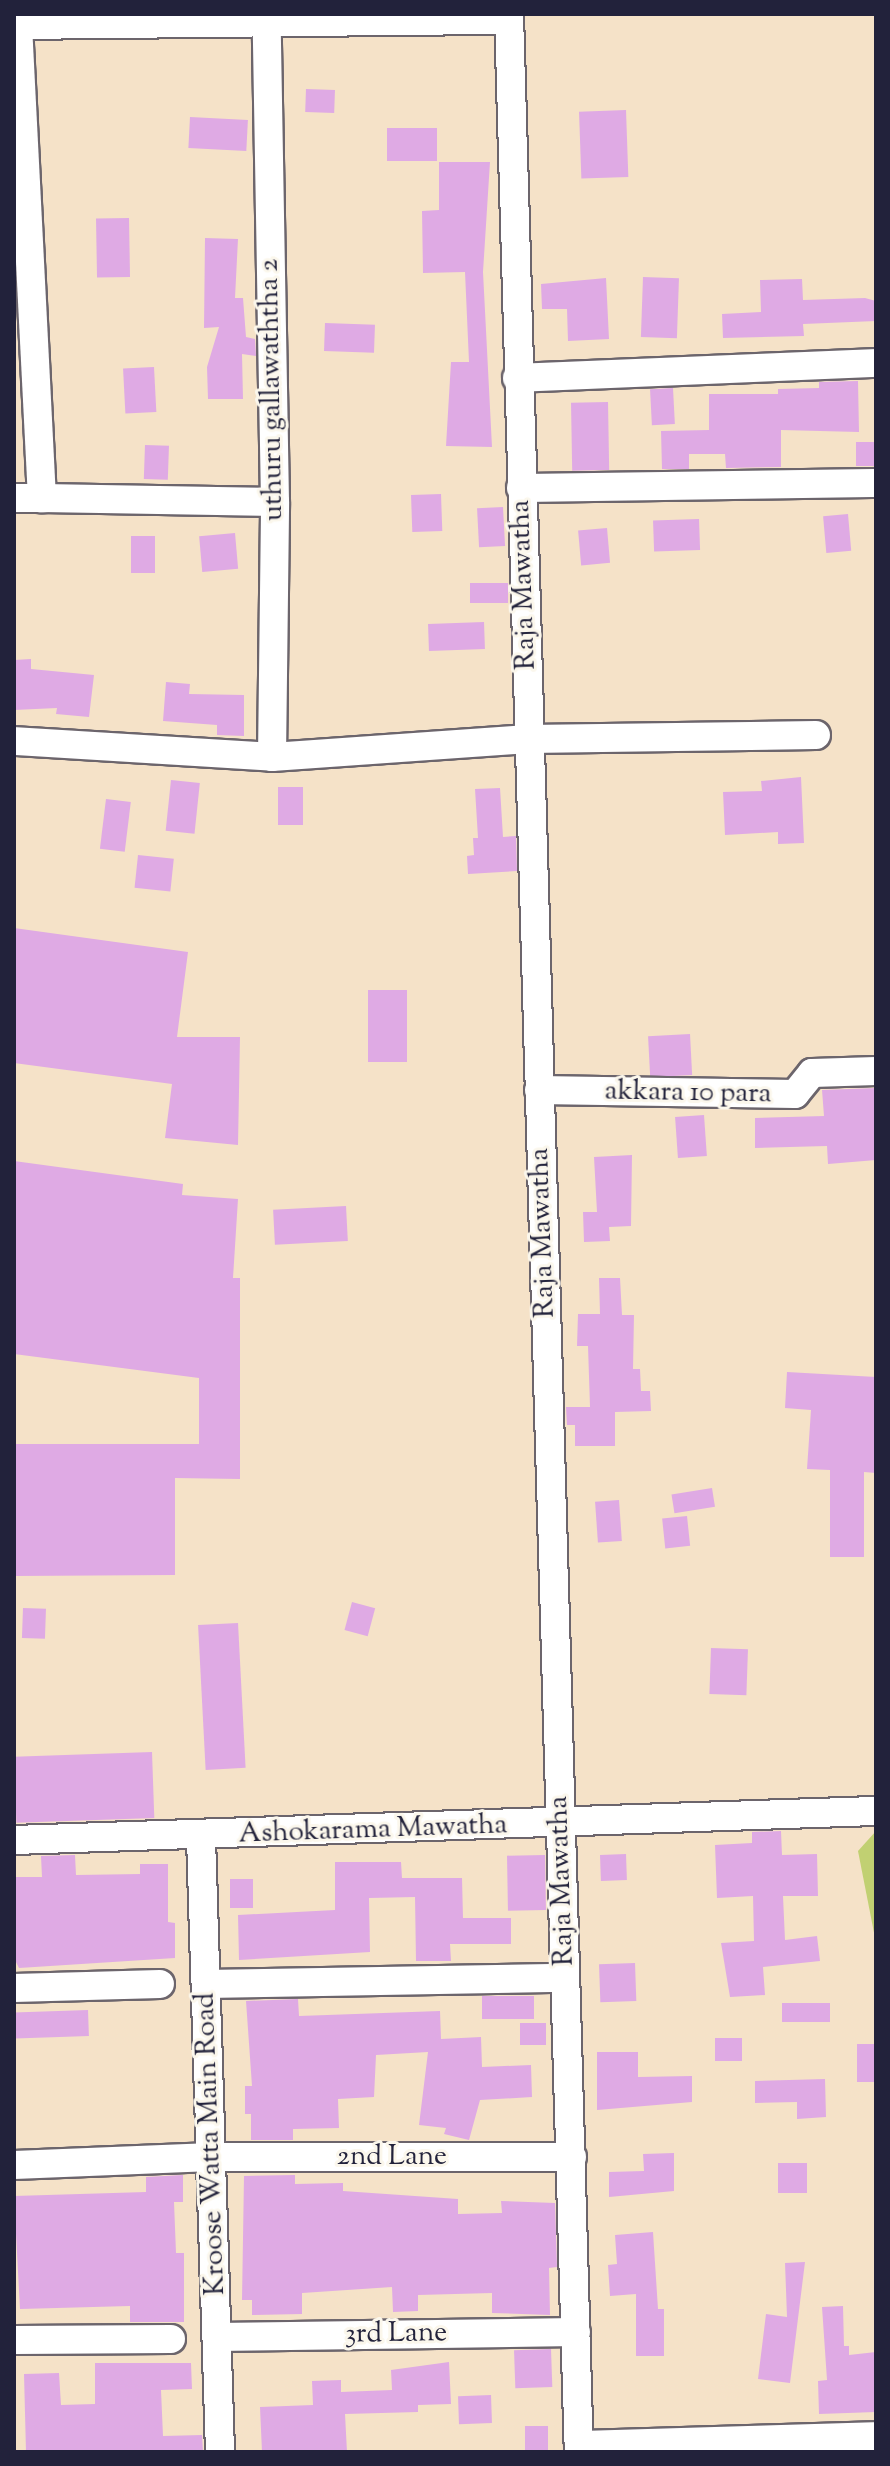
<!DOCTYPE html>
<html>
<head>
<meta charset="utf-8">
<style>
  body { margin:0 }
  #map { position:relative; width:890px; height:2466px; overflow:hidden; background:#f5e2c8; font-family:"Sorts Mill Goudy",serif }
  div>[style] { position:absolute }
  .green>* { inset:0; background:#c1d072 }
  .building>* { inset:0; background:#dfaae4; transform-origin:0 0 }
  .roads { filter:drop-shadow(2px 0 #6c656c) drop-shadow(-2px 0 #6c656c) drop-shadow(0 2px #6c656c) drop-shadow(0 -2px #6c656c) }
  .minor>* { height:28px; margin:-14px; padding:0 14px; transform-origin:14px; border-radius:14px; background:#fff }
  span { translate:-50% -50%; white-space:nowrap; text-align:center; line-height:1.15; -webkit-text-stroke:6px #fbf7ec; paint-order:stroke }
  .street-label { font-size:28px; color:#22223b }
  .frame { position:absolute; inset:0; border:16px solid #22223b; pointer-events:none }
</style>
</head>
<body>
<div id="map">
  <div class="green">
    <i style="clip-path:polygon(876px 1831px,876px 1943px,858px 1851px)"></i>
  </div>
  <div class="building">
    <i style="left:306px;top:89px;width:29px;height:23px;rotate:2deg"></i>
    <i style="left:626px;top:110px;width:67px;height:47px;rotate:88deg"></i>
    <i style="left:190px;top:117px;width:58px;height:31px;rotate:3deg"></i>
    <i style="left:387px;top:128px;width:50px;height:33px"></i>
    <i style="clip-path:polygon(439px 162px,490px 162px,483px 272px,492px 447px,446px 446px,451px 362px,469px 362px,465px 272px,423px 273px,422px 211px,439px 210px)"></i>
    <i style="left:129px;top:218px;width:59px;height:33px;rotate:89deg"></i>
    <i style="clip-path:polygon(205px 238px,238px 239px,235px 298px,243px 298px,246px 337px,255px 339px,256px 356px,242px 354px,243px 399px,208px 399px,207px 367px,219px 327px,204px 328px)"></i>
    <i style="left:643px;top:277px;width:36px;height:60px;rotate:2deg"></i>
    <i style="clip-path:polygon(606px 278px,609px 339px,568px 341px,567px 309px,542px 309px,541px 284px)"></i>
    <i style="clip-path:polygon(802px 279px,803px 300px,865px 298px,876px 301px,876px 321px,803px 324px,804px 336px,723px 338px,722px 314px,761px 312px,760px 280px)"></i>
    <i style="left:325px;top:323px;width:50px;height:28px;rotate:2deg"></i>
    <i style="left:154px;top:367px;width:45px;height:31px;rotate:87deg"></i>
    <i style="clip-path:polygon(858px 381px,859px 432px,781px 430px,781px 467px,726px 468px,725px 454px,689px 454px,689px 469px,662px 469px,661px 431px,709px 430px,709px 394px,778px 394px,778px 389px,819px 388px,819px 382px)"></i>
    <i style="left:673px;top:388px;width:36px;height:23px;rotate:87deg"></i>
    <i style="left:608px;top:402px;width:68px;height:37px;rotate:89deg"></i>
    <i style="left:856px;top:442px;width:20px;height:24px"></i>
    <i style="left:145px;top:445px;width:24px;height:34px;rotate:2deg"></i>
    <i style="left:441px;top:494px;width:37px;height:30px;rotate:88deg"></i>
    <i style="left:503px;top:507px;width:39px;height:26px;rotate:87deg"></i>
    <i style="left:848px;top:514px;width:37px;height:25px;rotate:85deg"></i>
    <i style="left:699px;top:519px;width:31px;height:46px;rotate:88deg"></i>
    <i style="left:607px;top:528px;width:35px;height:29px;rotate:85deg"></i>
    <i style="left:235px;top:533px;width:36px;height:36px;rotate:85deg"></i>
    <i style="left:155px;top:536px;width:37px;height:24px;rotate:90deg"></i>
    <i style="left:470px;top:583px;width:38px;height:20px"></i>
    <i style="left:484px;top:622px;width:27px;height:56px;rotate:88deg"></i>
    <i style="clip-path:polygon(31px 659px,31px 669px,94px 675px,89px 717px,56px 714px,57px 708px,14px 710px,14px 660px)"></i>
    <i style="clip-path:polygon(166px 682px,190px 684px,189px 694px,244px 695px,244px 736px,217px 735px,217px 725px,163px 721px)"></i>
    <i style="clip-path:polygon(801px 777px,804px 843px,778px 844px,778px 832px,725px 835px,723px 792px,762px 791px,761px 781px)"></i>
    <i style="left:171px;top:780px;width:29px;height:51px;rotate:6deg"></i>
    <i style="left:278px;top:787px;width:25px;height:38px"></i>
    <i style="clip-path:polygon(500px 788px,503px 837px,516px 836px,517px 871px,468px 874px,467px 856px,474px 855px,473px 838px,478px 838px,475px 789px)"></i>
    <i style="left:106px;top:799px;width:25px;height:50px;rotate:7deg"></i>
    <i style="left:138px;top:855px;width:36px;height:33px;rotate:6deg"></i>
    <i style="clip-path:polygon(14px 928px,188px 952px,177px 1037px,240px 1037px,238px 1145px,165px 1138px,172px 1084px,14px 1063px)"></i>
    <i style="left:368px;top:990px;width:39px;height:72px"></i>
    <i style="left:690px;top:1034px;width:41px;height:42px;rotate:87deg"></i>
    <i style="clip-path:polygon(876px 1088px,876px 1160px,828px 1164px,827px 1146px,755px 1148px,755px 1118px,824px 1116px,822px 1090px)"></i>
    <i style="left:704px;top:1115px;width:41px;height:29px;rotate:86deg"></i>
    <i style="clip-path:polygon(632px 1155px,631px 1226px,609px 1227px,610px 1241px,584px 1242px,583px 1212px,597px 1212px,594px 1157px)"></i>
    <i style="clip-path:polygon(14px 1161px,183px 1184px,182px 1195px,238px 1199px,233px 1278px,240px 1278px,240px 1479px,175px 1478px,175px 1575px,14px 1576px,14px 1444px,199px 1444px,199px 1378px,14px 1354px)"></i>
    <i style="left:346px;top:1206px;width:35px;height:73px;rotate:87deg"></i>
    <i style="clip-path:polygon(599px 1278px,620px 1278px,622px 1315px,634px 1315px,633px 1369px,640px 1369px,641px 1391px,650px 1391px,651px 1411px,615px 1412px,615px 1446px,575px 1446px,575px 1425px,567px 1425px,566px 1407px,590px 1407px,588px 1346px,577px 1346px,578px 1314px,600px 1314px)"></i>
    <i style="clip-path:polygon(787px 1372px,876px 1377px,876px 1473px,864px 1472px,864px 1557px,830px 1557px,830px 1470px,807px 1469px,811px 1410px,785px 1408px)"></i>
    <i style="left:712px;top:1488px;width:19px;height:41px;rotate:81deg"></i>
    <i style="left:619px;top:1500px;width:41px;height:24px;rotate:86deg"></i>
    <i style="left:687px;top:1516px;width:30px;height:25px;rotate:84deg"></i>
    <i style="left:352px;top:1602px;width:24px;height:29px;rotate:15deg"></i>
    <i style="left:23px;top:1608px;width:23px;height:30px;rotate:2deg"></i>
    <i style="left:238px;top:1623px;width:145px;height:40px;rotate:87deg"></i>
    <i style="left:711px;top:1648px;width:37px;height:46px;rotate:2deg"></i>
    <i style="left:152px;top:1752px;width:66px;height:138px;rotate:88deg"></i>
    <i style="clip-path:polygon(781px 1831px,782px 1855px,817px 1854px,818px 1896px,783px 1896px,785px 1940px,817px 1936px,820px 1961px,763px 1967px,765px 1995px,730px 1997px,721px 1943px,754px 1941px,753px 1896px,717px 1898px,715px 1845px,752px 1843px,752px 1832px)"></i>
    <i style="left:626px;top:1854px;width:26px;height:26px;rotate:88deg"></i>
    <i style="clip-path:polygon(75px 1855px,76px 1875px,140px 1874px,140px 1864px,168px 1864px,168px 1922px,175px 1923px,175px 1958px,19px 1968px,14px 1958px,15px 1877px,42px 1877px,41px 1856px)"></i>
    <i style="left:545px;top:1855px;width:55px;height:38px;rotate:89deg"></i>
    <i style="clip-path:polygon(335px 1862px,401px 1862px,402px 1878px,462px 1878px,463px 1918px,511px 1918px,511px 1944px,450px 1944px,451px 1961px,416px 1961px,415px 1897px,369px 1898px,370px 1952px,239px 1960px,238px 1915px,335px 1910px)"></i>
    <i style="left:230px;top:1879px;width:23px;height:29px"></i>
    <i style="left:635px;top:1963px;width:38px;height:36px;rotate:88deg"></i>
    <i style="left:482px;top:1996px;width:52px;height:23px"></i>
    <i style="clip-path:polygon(298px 1999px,299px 2016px,440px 2011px,441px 2039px,481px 2037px,482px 2067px,531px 2065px,532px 2097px,480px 2100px,469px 2140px,444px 2134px,446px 2128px,419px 2125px,428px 2052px,376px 2055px,374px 2097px,338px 2099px,339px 2128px,293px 2129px,293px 2140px,251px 2140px,251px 2114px,245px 2114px,245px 2086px,252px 2086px,246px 2001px)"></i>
    <i style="left:830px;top:2003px;width:19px;height:48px;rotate:90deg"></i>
    <i style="left:88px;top:2010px;width:26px;height:74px;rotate:88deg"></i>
    <i style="left:546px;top:2023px;width:22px;height:26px;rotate:90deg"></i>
    <i style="left:715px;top:2038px;width:27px;height:23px"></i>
    <i style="left:857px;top:2044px;width:19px;height:38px"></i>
    <i style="clip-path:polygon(597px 2052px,638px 2052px,638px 2077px,692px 2076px,692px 2102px,597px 2110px)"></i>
    <i style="clip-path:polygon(825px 2079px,826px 2117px,797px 2119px,797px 2102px,755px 2103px,755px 2081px)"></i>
    <i style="clip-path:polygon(674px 2153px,674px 2191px,609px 2197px,609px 2172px,644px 2171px,643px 2154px)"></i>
    <i style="left:807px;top:2163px;width:30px;height:29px;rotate:90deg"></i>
    <i style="clip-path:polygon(183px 2175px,183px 2202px,174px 2202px,176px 2253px,184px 2253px,184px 2322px,130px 2322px,130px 2306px,20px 2309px,14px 2196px,146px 2192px,146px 2177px)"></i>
    <i style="clip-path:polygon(295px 2175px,295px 2184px,343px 2183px,343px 2191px,458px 2199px,458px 2214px,502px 2213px,501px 2201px,555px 2203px,557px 2267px,549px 2268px,550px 2315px,492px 2313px,492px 2293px,418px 2295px,418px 2311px,393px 2312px,392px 2287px,302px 2293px,302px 2314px,252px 2315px,252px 2300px,242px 2300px,244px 2176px)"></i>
    <i style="clip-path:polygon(653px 2232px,658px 2309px,664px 2309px,664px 2356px,636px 2356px,636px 2294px,610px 2296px,608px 2265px,617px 2264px,615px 2235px)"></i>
    <i style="clip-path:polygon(805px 2262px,790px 2383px,758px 2379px,766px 2314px,787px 2317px,785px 2263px)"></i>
    <i style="clip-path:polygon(843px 2306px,844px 2346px,849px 2346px,849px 2355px,876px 2352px,876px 2412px,819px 2414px,818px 2381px,827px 2380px,822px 2307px)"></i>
    <i style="left:551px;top:2349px;width:38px;height:37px;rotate:88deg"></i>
    <i style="clip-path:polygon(449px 2362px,451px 2404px,418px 2405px,418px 2412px,345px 2414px,347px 2452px,262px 2452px,260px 2407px,313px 2405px,312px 2381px,341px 2380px,341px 2392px,392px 2390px,391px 2370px)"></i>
    <i style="clip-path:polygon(95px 2363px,191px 2363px,192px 2389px,161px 2390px,163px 2436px,202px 2435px,203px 2452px,26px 2452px,24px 2374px,59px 2373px,61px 2405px,95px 2404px)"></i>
    <i style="left:491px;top:2395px;width:28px;height:33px;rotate:88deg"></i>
    <i style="left:525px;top:2426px;width:23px;height:26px"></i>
  </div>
  <div class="roads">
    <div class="minor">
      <i style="left:509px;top:14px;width:2439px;rotate:88.36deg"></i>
      <i style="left:14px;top:25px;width:495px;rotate:-0.6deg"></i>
      <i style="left:18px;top:25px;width:474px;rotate:87.1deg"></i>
      <i style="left:42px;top:498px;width:233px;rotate:1deg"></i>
      <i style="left:517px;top:378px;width:359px;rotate:-2.4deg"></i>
      <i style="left:521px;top:488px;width:355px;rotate:-0.8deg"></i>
      <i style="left:14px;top:498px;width:28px"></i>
      <i style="left:14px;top:741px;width:258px;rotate:3.5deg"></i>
      <i style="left:272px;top:757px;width:255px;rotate:-89.3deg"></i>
      <i style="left:275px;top:502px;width:480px;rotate:-91deg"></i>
      <i style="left:272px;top:757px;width:257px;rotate:-4deg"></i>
      <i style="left:528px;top:739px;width:288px;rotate:-0.8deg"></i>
      <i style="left:539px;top:1090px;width:256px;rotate:0.9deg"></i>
      <i style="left:795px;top:1094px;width:27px;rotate:-51deg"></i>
      <i style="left:812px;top:1073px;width:64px;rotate:-1.8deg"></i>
      <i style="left:201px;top:1837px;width:615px;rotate:88.23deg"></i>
      <i style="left:14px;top:1840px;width:862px;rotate:-1.93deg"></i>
      <i style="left:206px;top:1984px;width:359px;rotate:-1deg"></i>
      <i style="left:14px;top:1988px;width:146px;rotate:-1.6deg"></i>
      <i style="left:14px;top:2165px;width:198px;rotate:-2.3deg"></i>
      <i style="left:212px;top:2157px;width:360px"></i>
      <i style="left:217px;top:2337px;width:359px;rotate:-0.8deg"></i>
      <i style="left:14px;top:2340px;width:157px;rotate:-0.4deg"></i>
      <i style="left:579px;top:2445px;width:297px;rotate:-1.7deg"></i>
    </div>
  </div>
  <div class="street-label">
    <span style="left:272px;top:390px;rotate:-91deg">uthuru gallawaththa 2</span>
    <span style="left:524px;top:585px;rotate:-92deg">Raja Mawatha</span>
    <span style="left:688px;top:1093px;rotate:1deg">akkara 10 para</span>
    <span style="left:543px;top:1233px;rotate:-92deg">Raja Mawatha</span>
    <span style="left:373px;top:1830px;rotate:-2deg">Ashokarama Mawatha</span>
    <span style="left:562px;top:1881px;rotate:-92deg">Raja Mawatha</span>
    <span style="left:211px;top:2144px;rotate:-92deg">Kroose Watta Main Road</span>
    <span style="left:392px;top:2157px">2nd Lane</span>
    <span style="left:396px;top:2334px;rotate:-1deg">3rd Lane</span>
  </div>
  <div class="frame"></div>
</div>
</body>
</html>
